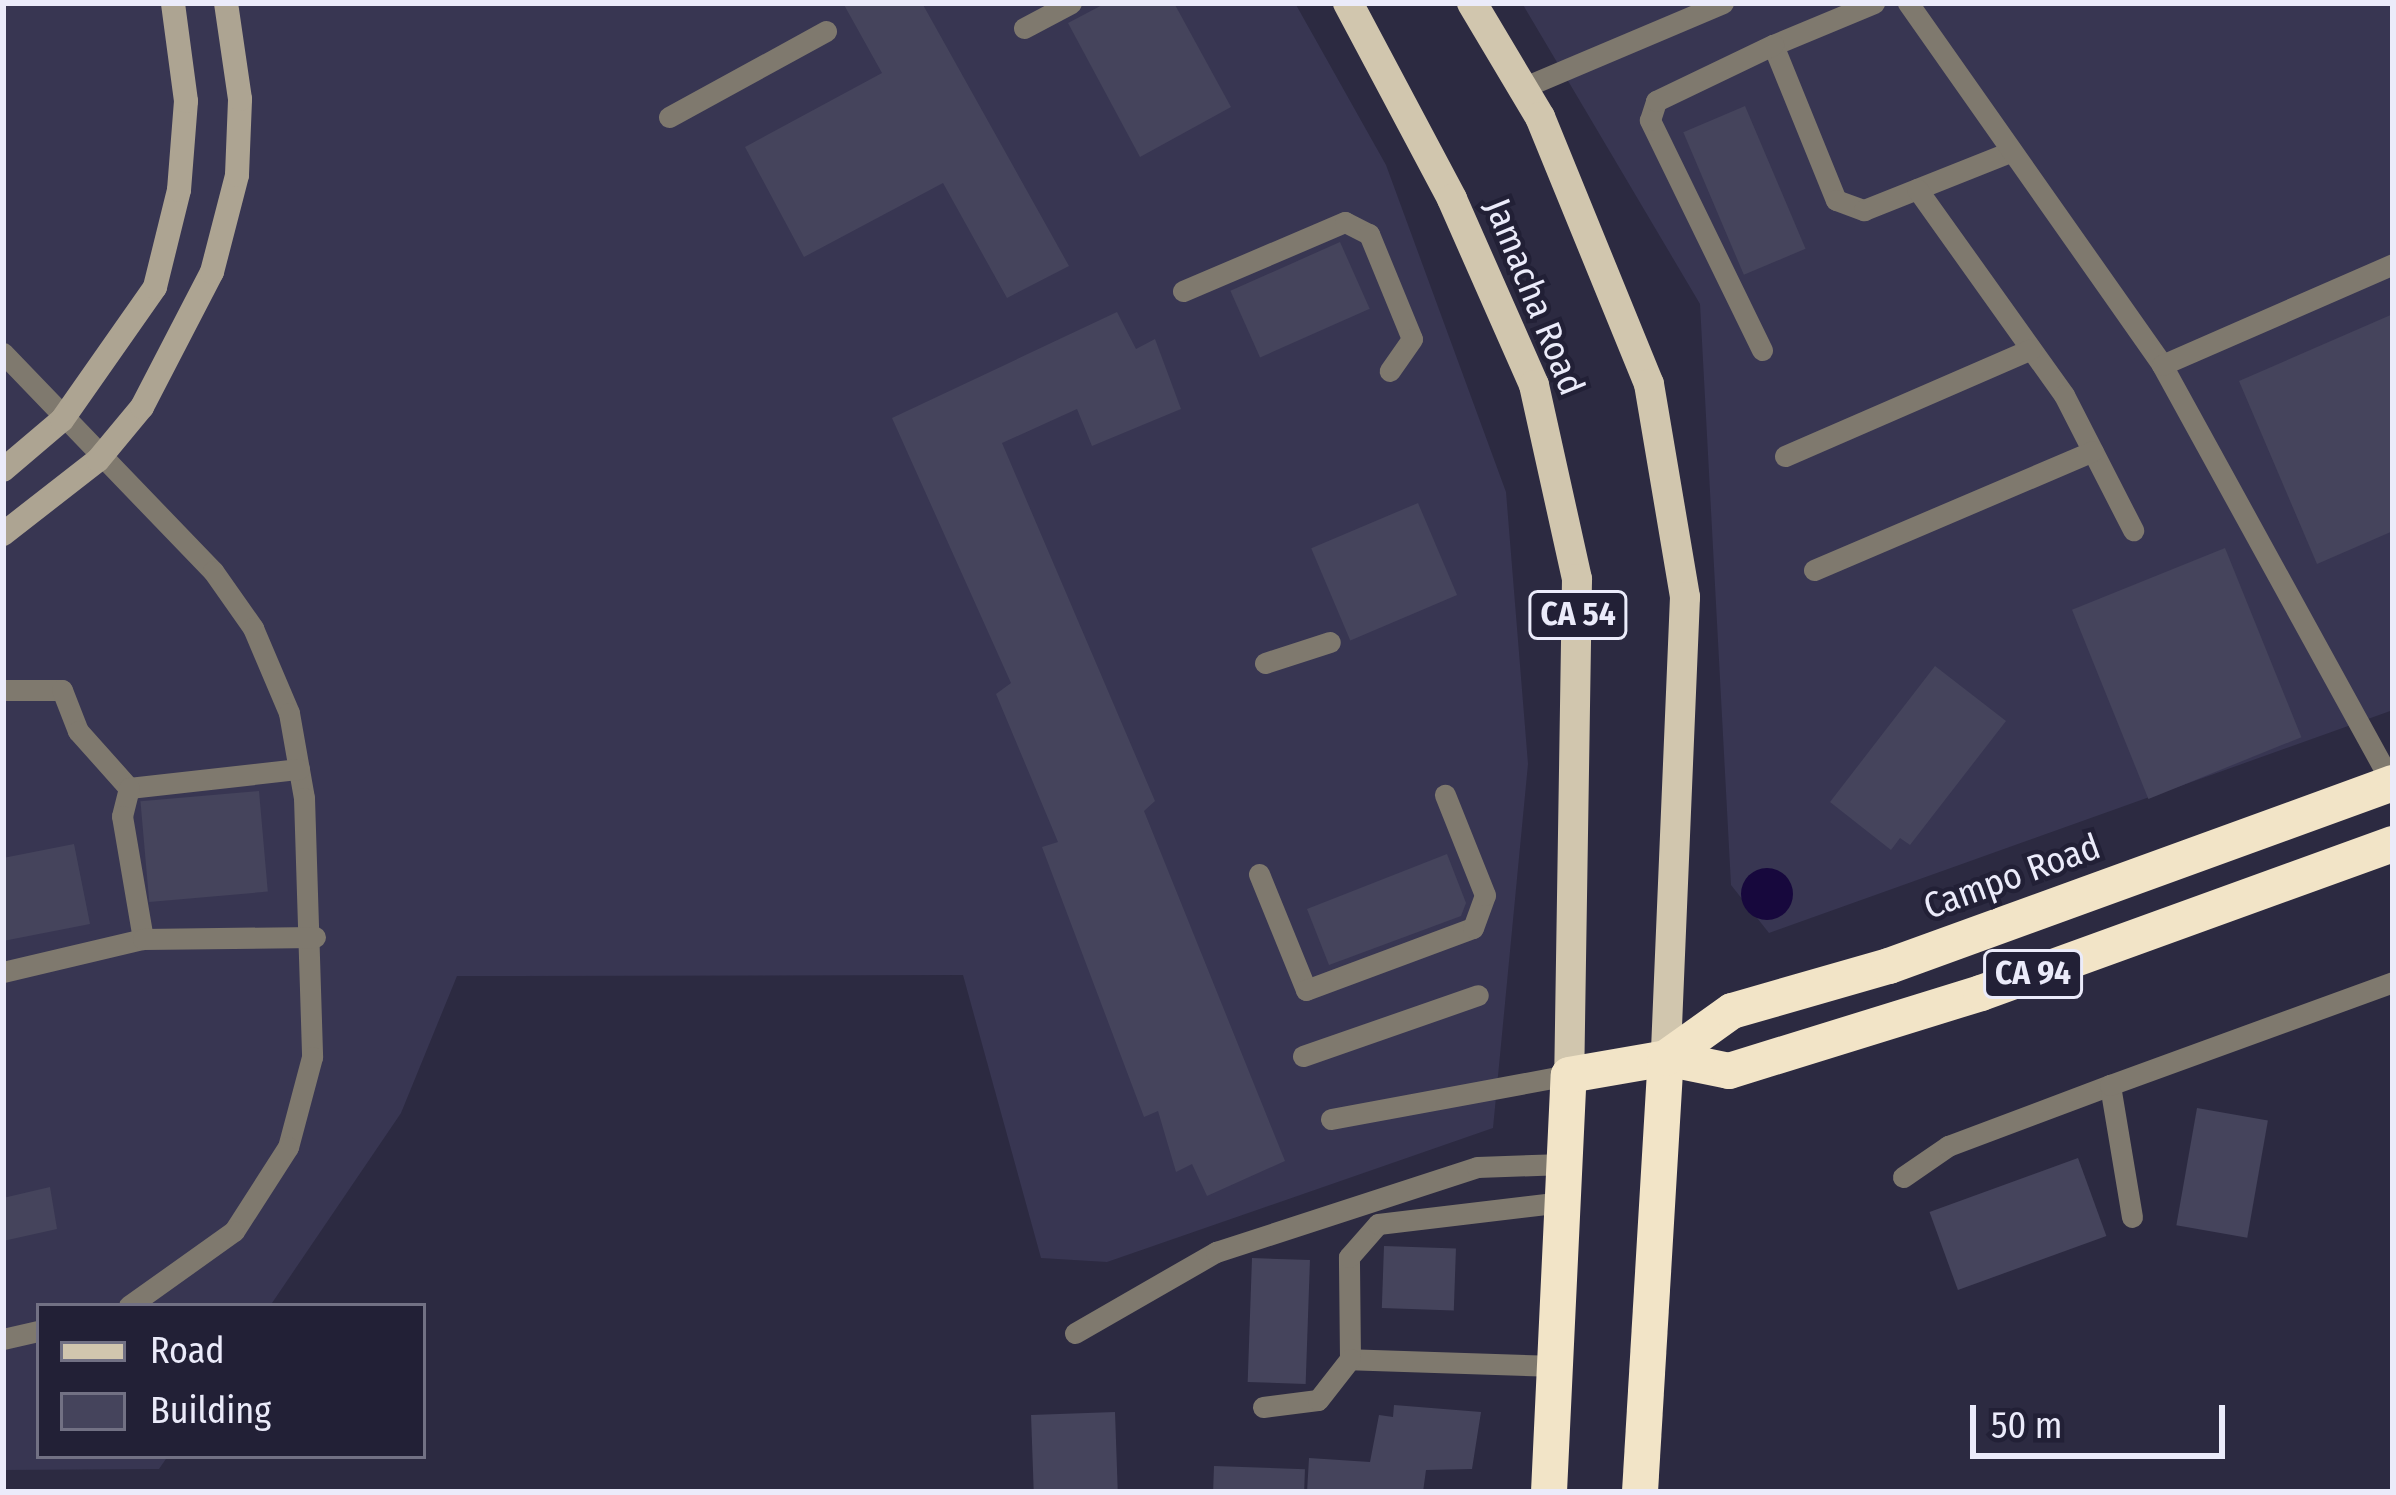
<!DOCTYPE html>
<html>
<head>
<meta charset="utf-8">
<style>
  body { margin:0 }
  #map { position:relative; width:2396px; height:1495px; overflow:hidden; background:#2c2a41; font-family:"Fira Sans Condensed",sans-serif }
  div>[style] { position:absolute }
  .built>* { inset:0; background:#383652 }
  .water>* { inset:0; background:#17083d }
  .round { border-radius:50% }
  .building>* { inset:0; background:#45445c; transform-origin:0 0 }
  .lane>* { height:21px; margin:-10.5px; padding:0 10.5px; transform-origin:10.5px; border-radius:10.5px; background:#7f796e }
  .secondary>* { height:24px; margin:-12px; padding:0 12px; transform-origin:12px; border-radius:12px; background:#ada492 }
  .primary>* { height:30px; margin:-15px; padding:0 15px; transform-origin:15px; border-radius:15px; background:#d1c6ae }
  .highway>* { height:36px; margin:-18px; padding:0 18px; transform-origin:18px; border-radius:18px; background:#f2e4c7 }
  span { translate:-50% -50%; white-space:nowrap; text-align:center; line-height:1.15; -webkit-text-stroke:9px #222036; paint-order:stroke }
  .shield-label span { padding:3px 9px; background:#222036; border:3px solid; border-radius:9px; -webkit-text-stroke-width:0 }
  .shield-label { font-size:33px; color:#ebebfa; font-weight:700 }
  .street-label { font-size:36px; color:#ebebfa }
  .frame { position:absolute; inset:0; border:6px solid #ebebfa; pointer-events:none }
  .legend { position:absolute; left:36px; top:1303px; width:390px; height:156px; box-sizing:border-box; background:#222036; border:3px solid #727184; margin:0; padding:15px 21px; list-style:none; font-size:36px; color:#ebebfa }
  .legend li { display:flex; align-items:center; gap:24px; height:60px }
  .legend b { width:60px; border:3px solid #727184 }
  .scale { position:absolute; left:1970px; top:1405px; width:255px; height:54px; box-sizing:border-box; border:6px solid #ebebfa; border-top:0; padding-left:15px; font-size:36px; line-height:42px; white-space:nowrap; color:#ebebfa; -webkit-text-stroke:9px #222036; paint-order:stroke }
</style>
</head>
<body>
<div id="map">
  <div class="built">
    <i style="clip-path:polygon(3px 3px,1295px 3px,1386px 165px,1506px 492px,1528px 764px,1493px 1128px,1107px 1262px,1041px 1258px,963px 975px,457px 976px,401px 1113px,270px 1306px,39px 1306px,39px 1456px,168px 1456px,159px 1469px,3px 1470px)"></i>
    <i style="clip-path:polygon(1522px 3px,2393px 3px,2393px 710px,1769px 933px,1731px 885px,1700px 304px)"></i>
  </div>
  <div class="water">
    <i class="round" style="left:1741px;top:868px;width:52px;height:52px"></i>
  </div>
  <div class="building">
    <i style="clip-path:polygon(843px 3px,922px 3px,1069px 266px,1007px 298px,943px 183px,804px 257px,745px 147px,882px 73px)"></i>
    <i style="clip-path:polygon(1106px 3px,1174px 3px,1231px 107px,1140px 157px,1068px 23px)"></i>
    <i style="left:1745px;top:106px;width:155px;height:67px;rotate:67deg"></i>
    <i style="left:1340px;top:242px;width:73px;height:120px;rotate:66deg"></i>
    <i style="clip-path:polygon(1117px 312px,1136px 349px,1155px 339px,1181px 409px,1092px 446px,1077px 409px,1002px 443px,1155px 801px,1144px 811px,1285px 1161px,1207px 1196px,1192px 1164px,1176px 1172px,1158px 1111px,1144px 1117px,1042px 847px,1058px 842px,996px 694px,1011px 683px,892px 418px)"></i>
    <i style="clip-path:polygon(2393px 314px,2393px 531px,2317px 564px,2239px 381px)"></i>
    <i style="left:1418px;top:503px;width:100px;height:116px;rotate:67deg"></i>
    <i style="left:2225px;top:548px;width:204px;height:165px;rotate:68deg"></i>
    <i style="clip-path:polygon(1935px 666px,2006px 721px,1910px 845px,1900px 838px,1891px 850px,1830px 802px)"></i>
    <i style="left:259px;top:791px;width:101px;height:119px;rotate:85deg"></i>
    <i style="clip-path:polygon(74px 844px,90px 924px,3px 941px,3px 858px)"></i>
    <i style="clip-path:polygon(1447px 854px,1466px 903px,1461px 916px,1329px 965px,1307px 909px)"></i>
    <i style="left:2197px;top:1108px;width:72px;height:119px;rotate:10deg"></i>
    <i style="left:2078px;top:1158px;width:83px;height:158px;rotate:70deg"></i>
    <i style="clip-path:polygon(50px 1187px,57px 1229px,3px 1241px,3px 1198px)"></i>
    <i style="left:1384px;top:1246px;width:72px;height:62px;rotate:2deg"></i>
    <i style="left:1252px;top:1258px;width:58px;height:124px;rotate:2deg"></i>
    <i style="clip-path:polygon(1394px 1405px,1481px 1412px,1472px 1469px,1426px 1470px,1423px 1492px,1307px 1492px,1309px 1458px,1370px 1462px,1379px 1415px,1393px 1417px)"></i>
    <i style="left:1115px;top:1412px;width:80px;height:84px;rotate:88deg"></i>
    <i style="left:1214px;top:1466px;width:91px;height:26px;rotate:2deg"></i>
  </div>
  <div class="lane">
    <i style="left:1874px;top:3px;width:109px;rotate:157.4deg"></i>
    <i style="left:1773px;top:45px;width:167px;rotate:67.9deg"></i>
    <i style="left:1836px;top:200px;width:30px;rotate:20deg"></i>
    <i style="left:1864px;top:210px;width:159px;rotate:-21.7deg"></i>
    <i style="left:1908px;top:3px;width:442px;rotate:54.9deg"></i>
    <i style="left:2162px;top:365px;width:478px;rotate:61.2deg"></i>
    <i style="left:1024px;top:28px;width:53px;rotate:-28deg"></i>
    <i style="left:1522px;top:88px;width:218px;rotate:-22.9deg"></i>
    <i style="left:669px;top:117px;width:179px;rotate:-28.7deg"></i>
    <i style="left:1917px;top:189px;width:253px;rotate:54.5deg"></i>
    <i style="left:2064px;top:395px;width:152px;rotate:62.9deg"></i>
    <i style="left:1183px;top:291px;width:176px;rotate:-23.1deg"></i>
    <i style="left:1345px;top:222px;width:27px;rotate:27deg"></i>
    <i style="left:1369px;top:234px;width:113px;rotate:67.7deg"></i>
    <i style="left:1412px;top:339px;width:39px;rotate:125deg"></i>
    <i style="left:1762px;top:350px;width:256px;rotate:-116deg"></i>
    <i style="left:1650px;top:120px;width:20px;rotate:-72deg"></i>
    <i style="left:1656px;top:101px;width:130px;rotate:-25.6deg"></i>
    <i style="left:3px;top:353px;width:303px;rotate:46.1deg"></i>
    <i style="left:213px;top:571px;width:70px;rotate:54.9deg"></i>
    <i style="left:253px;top:628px;width:92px;rotate:67deg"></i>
    <i style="left:289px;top:713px;width:86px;rotate:80deg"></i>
    <i style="left:304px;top:798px;width:259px;rotate:88.2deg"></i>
    <i style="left:312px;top:1057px;width:93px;rotate:104.9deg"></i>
    <i style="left:288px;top:1147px;width:100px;rotate:122.7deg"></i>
    <i style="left:234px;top:1231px;width:129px;rotate:144.5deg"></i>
    <i style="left:2162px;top:365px;width:252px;rotate:-23.6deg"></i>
    <i style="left:1785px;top:456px;width:268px;rotate:-23.5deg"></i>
    <i style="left:1814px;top:570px;width:303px;rotate:-23.1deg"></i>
    <i style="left:1265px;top:663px;width:68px;rotate:-17.9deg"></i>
    <i style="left:3px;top:690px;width:59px"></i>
    <i style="left:62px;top:690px;width:44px;rotate:68.7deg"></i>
    <i style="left:78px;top:731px;width:76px;rotate:48.2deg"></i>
    <i style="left:129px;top:788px;width:171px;rotate:-6.4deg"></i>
    <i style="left:129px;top:788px;width:29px;rotate:104deg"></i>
    <i style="left:122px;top:816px;width:125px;rotate:80.3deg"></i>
    <i style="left:1259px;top:874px;width:125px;rotate:67.9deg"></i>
    <i style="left:1306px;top:990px;width:178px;rotate:-20.4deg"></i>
    <i style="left:1473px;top:928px;width:35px;rotate:-70deg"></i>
    <i style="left:1485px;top:895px;width:108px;rotate:-111.8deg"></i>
    <i style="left:3px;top:972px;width:144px;rotate:-13.3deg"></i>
    <i style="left:143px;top:939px;width:172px;rotate:-0.7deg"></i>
    <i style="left:1303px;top:1056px;width:185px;rotate:-19.2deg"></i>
    <i style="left:1331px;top:1119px;width:242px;rotate:-10.5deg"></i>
    <i style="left:1903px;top:1177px;width:55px;rotate:-34.6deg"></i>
    <i style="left:1948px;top:1146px;width:173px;rotate:-20.6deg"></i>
    <i style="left:2132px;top:1217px;width:134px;rotate:-99.5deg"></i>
    <i style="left:2110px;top:1085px;width:301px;rotate:-20deg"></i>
    <i style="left:1075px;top:1333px;width:163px;rotate:-29.9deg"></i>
    <i style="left:1216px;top:1252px;width:274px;rotate:-18deg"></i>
    <i style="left:1477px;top:1167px;width:87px;rotate:-2deg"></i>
    <i style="left:3px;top:1339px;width:37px;rotate:-13deg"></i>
    <i style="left:1557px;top:1366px;width:207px;rotate:-178.1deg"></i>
    <i style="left:1350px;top:1359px;width:102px;rotate:-90.6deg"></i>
    <i style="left:1349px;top:1257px;width:44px;rotate:-48.7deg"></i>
    <i style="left:1378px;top:1224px;width:186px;rotate:-6.8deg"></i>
    <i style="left:1263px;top:1407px;width:55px;rotate:-7.3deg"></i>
    <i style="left:1318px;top:1400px;width:52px;rotate:-52deg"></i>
  </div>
  <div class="secondary">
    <i style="left:3px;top:470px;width:77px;rotate:-40.3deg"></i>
    <i style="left:62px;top:420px;width:162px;rotate:-55deg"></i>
    <i style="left:155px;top:287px;width:100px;rotate:-76.1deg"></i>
    <i style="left:179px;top:190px;width:89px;rotate:-85.5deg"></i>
    <i style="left:186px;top:101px;width:99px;rotate:-97.6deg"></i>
    <i style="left:3px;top:534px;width:120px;rotate:-37.9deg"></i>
    <i style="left:98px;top:460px;width:69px;rotate:-50.3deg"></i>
    <i style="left:142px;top:407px;width:152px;rotate:-62.6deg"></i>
    <i style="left:212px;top:272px;width:100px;rotate:-75.5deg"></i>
    <i style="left:237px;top:175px;width:76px;rotate:-87.7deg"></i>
    <i style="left:240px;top:99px;width:97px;rotate:-98.3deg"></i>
  </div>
  <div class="primary">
    <i style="left:1348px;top:3px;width:222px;rotate:62deg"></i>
    <i style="left:1452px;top:199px;width:203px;rotate:66.2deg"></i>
    <i style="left:1534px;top:385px;width:199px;rotate:77.5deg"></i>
    <i style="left:1577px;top:579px;width:496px;rotate:90.9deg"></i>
    <i style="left:1472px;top:3px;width:133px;rotate:59.2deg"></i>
    <i style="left:1540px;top:117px;width:288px;rotate:67.8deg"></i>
    <i style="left:1649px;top:384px;width:216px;rotate:80.4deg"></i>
    <i style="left:1685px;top:597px;width:461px;rotate:92.4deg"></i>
  </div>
  <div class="highway">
    <i style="left:1549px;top:1492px;width:417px;rotate:-87.3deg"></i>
    <i style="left:1569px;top:1075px;width:98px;rotate:-9.9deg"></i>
    <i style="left:1666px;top:1058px;width:64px;rotate:11.7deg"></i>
    <i style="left:1729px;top:1071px;width:264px;rotate:-17.2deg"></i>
    <i style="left:1981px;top:993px;width:438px;rotate:-19.9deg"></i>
    <i style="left:1640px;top:1492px;width:435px;rotate:-86.6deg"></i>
    <i style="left:1666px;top:1058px;width:81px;rotate:-35.5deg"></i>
    <i style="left:1732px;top:1011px;width:163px;rotate:-16deg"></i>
    <i style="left:1889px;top:966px;width:536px;rotate:-19.96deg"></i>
  </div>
  <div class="shield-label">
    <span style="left:1578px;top:615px">CA 54</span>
    <span style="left:2033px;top:974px">CA 94</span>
  </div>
  <div class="street-label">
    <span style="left:1534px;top:297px;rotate:68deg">Jamacha Road</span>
    <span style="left:2012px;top:877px;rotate:-20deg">Campo Road</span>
  </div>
  <div class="frame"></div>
  <ul class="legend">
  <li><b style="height:15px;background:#d1c6ae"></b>Road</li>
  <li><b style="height:33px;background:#45445c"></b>Building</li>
  </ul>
  <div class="scale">50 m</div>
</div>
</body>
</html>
